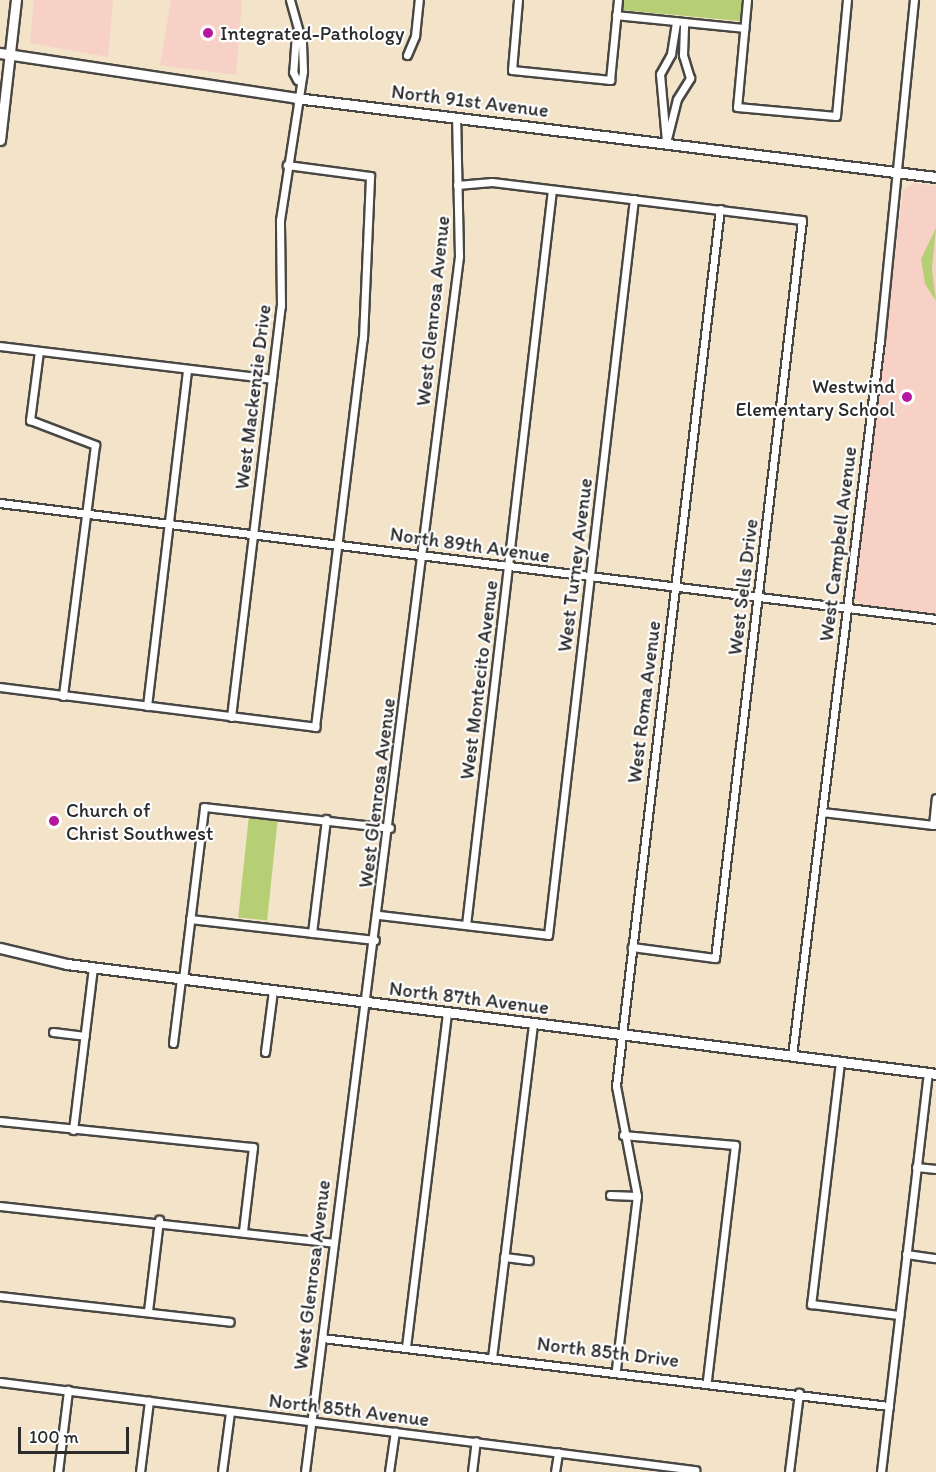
<!DOCTYPE html>
<html>
<head>
<meta charset="utf-8">
<style>
  body { margin:0 }
  #map { position:relative; width:936px; height:1472px; overflow:hidden; background:#f3e3c8; font-family:Itim,sans-serif }
  div>[style] { position:absolute }
  .built>* { inset:0; background:#f7d1c6 }
  .green>* { inset:0; background:#b6cf74; transform-origin:0 0 }
  .roads { filter:drop-shadow(2px 0 #494743) drop-shadow(-2px 0 #494743) drop-shadow(0 2px #494743) drop-shadow(0 -2px #494743) }
  .street>* { height:7px; margin:-3.5px; padding:0 3.5px; transform-origin:3.5px; border-radius:3.5px; background:#fff }
  .secondary>* { height:9px; margin:-4.5px; padding:0 4.5px; transform-origin:4.5px; border-radius:4.5px; background:#fff }
  .dots>* { width:16px; height:16px; translate:-50% -50%; box-sizing:border-box; border:3px solid #fff; border-radius:50% }
  span { translate:-50% -50%; white-space:nowrap; text-align:center; line-height:1.15; -webkit-text-stroke:4.5px #fff; paint-order:stroke }
  .poi-label { font-size:20px; color:#2b2b2b }
  .left { translate:0 -50%; text-align:left }
  .right { translate:-100% -50%; text-align:right }
  .street-label { font-size:20px; color:#2b2b2b }
  .scale { position:absolute; left:18px; top:1427px; width:111px; height:27px; box-sizing:border-box; border:3px solid #2b2b2b; border-top:0; padding-left:8px; font-size:18px; line-height:21px; white-space:nowrap; color:#2b2b2b; -webkit-text-stroke:4px #fff; paint-order:stroke }
</style>
</head>
<body>
<div id="map">
  <div class="built">
    <i style="clip-path:polygon(34px 0,113px 0,108px 57px,30px 43px)"></i>
    <i style="clip-path:polygon(171px 0,242px 0,236px 75px,160px 65px)"></i>
    <i style="clip-path:polygon(914px 183px,936px 186px,936px 614px,863px 605px,854px 599px,903px 190px)"></i>
  </div>
  <div class="green">
    <i style="clip-path:polygon(623px 0,742px 0,740px 21px,622px 10px)"></i>
    <i style="clip-path:polygon(936px 228px,932px 269px,936px 301px,925px 284px,921px 259px)"></i>
    <i style="left:249px;top:815px;width:29px;height:103px;rotate:6deg"></i>
  </div>
  <div class="roads">
    <div class="street">
      <i style="left:518px;top:0;width:70px;rotate:94.9deg"></i>
      <i style="left:512px;top:70px;width:99px;rotate:5.8deg"></i>
      <i style="left:610px;top:80px;width:80px;rotate:-84.3deg"></i>
      <i style="left:747px;top:0;width:107px;rotate:95.3deg"></i>
      <i style="left:737px;top:107px;width:99px;rotate:5.2deg"></i>
      <i style="left:836px;top:116px;width:117px;rotate:-84.6deg"></i>
      <i style="left:616px;top:15px;width:129px;rotate:5.8deg"></i>
      <i style="left:296px;top:33px;width:39px;rotate:94deg"></i>
      <i style="left:293px;top:72px;width:9px;rotate:63deg"></i>
      <i style="left:407px;top:55px;width:21px;rotate:-67deg"></i>
      <i style="left:415px;top:36px;width:36px;rotate:-84deg"></i>
      <i style="left:666px;top:141px;width:67px;rotate:-95.1deg"></i>
      <i style="left:660px;top:74px;width:23px;rotate:-61deg"></i>
      <i style="left:671px;top:54px;width:33px;rotate:-81deg"></i>
      <i style="left:666px;top:143px;width:45px;rotate:-76deg"></i>
      <i style="left:677px;top:99px;width:25px;rotate:-58deg"></i>
      <i style="left:690px;top:78px;width:24px;rotate:-107deg"></i>
      <i style="left:683px;top:55px;width:33px;rotate:-88deg"></i>
      <i style="left:457px;top:185px;width:35px;rotate:-5deg"></i>
      <i style="left:492px;top:182px;width:312px;rotate:7deg"></i>
      <i style="left:802px;top:220px;width:743px;rotate:96.72deg"></i>
      <i style="left:715px;top:958px;width:84px;rotate:-172.5deg"></i>
      <i style="left:0;top:346px;width:274px;rotate:6.9deg"></i>
      <i style="left:39px;top:351px;width:70px;rotate:97.4deg"></i>
      <i style="left:30px;top:420px;width:70px;rotate:21deg"></i>
      <i style="left:95px;top:445px;width:253px;rotate:97.3deg"></i>
      <i style="left:0;top:503px;width:943px;rotate:7.06deg"></i>
      <i style="left:0;top:687px;width:318px;rotate:7.2deg"></i>
      <i style="left:315px;top:727px;width:392px;rotate:-83deg"></i>
      <i style="left:363px;top:338px;width:162px;rotate:-87.5deg"></i>
      <i style="left:370px;top:176px;width:84px;rotate:-172.5deg"></i>
      <i style="left:147px;top:706px;width:339px;rotate:-83.2deg"></i>
      <i style="left:231px;top:717px;width:414px;rotate:-83.1deg"></i>
      <i style="left:281px;top:306px;width:86px;rotate:-90.7deg"></i>
      <i style="left:280px;top:220px;width:151px;rotate:-81.2deg"></i>
      <i style="left:303px;top:71px;width:28px;rotate:-92deg"></i>
      <i style="left:302px;top:43px;width:45px;rotate:-105.6deg"></i>
      <i style="left:822px;top:812px;width:112px;rotate:6.7deg"></i>
      <i style="left:933px;top:825px;width:27px;rotate:-84deg"></i>
      <i style="left:379px;top:915px;width:170px;rotate:6.7deg"></i>
      <i style="left:548px;top:935px;width:741px;rotate:-83.34deg"></i>
      <i style="left:190px;top:919px;width:186px;rotate:6.5deg"></i>
      <i style="left:466px;top:925px;width:740px;rotate:-83.33deg"></i>
      <i style="left:312px;top:933px;width:115px;rotate:-83deg"></i>
      <i style="left:183px;top:979px;width:173px;rotate:-83deg"></i>
      <i style="left:204px;top:807px;width:187px;rotate:6.4deg"></i>
      <i style="left:53px;top:1032px;width:32px;rotate:7deg"></i>
      <i style="left:173px;top:1043px;width:64px;rotate:-82.9deg"></i>
      <i style="left:265px;top:1052px;width:63px;rotate:-82.6deg"></i>
      <i style="left:792px;top:1056px;width:721px;rotate:-82.99deg"></i>
      <i style="left:880px;top:340px;width:342px;rotate:-84.3deg"></i>
      <i style="left:840px;top:1062px;width:244px;rotate:96.8deg"></i>
      <i style="left:811px;top:1304px;width:89px;rotate:7.1deg"></i>
      <i style="left:0;top:1121px;width:254px;rotate:5.9deg"></i>
      <i style="left:253px;top:1147px;width:85px;rotate:96.8deg"></i>
      <i style="left:73px;top:1130px;width:164px;rotate:-83deg"></i>
      <i style="left:623px;top:1135px;width:112px;rotate:5.1deg"></i>
      <i style="left:735px;top:1145px;width:238px;rotate:96.8deg"></i>
      <i style="left:916px;top:1167px;width:20px;rotate:6deg"></i>
      <i style="left:610px;top:1195px;width:27px;rotate:2deg"></i>
      <i style="left:0;top:1206px;width:335px;rotate:6.3deg"></i>
      <i style="left:906px;top:1254px;width:30px;rotate:8deg"></i>
      <i style="left:504px;top:1257px;width:25px;rotate:7deg"></i>
      <i style="left:0;top:1296px;width:231px;rotate:6.4deg"></i>
      <i style="left:148px;top:1311px;width:92px;rotate:-83.1deg"></i>
      <i style="left:322px;top:1338px;width:571px;rotate:6.84deg"></i>
      <i style="left:406px;top:1347px;width:336px;rotate:-83deg"></i>
      <i style="left:492px;top:1358px;width:337px;rotate:-83deg"></i>
      <i style="left:616px;top:1369px;width:174px;rotate:-83.1deg"></i>
      <i style="left:637px;top:1196px;width:112px;rotate:-100.8deg"></i>
      <i style="left:616px;top:1086px;width:883px;rotate:-83.24deg"></i>
      <i style="left:0;top:1382px;width:701px;rotate:7.22deg"></i>
      <i style="left:58px;top:1472px;width:83px;rotate:-83deg"></i>
      <i style="left:140px;top:1472px;width:72px;rotate:-82.8deg"></i>
      <i style="left:222px;top:1472px;width:61px;rotate:-82.4deg"></i>
      <i style="left:305px;top:1472px;width:1226px;rotate:-82.78deg"></i>
      <i style="left:459px;top:256px;width:138px;rotate:-91.2deg"></i>
      <i style="left:389px;top:1472px;width:41px;rotate:-81.7deg"></i>
      <i style="left:472px;top:1472px;width:31px;rotate:-83deg"></i>
      <i style="left:555px;top:1472px;width:20px;rotate:-81deg"></i>
      <i style="left:789px;top:1472px;width:80px;rotate:-82.8deg"></i>
      <i style="left:881px;top:1472px;width:402px;rotate:-83.3deg"></i>
    </div>
    <div class="secondary">
      <i style="left:0;top:53px;width:299px;rotate:8.6deg"></i>
      <i style="left:296px;top:98px;width:645px;rotate:7.04deg"></i>
      <i style="left:0;top:140px;width:141px;rotate:-83.5deg"></i>
      <i style="left:0;top:948px;width:69px;rotate:13.4deg"></i>
      <i style="left:67px;top:964px;width:876px;rotate:7.21deg"></i>
    </div>
  </div>
  <div class="dots">
    <i style="left:208px;top:33px;background:#b5179e"></i>
    <i style="left:907px;top:397px;background:#b5179e"></i>
    <i style="left:54px;top:821px;background:#b5179e"></i>
  </div>
  <div class="poi-label">
    <span class="left" style="left:220px;top:33px">Integrated-Pathology</span>
    <span class="right" style="left:895px;top:398px">Westwind<br>Elementary School</span>
    <span class="left" style="left:66px;top:822px">Church of<br>Christ Southwest</span>
  </div>
  <div class="street-label">
    <span style="left:470px;top:101px;rotate:7deg">North 91st Avenue</span>
    <span style="left:433px;top:311px;rotate:-84deg">West Glenrosa Avenue</span>
    <span style="left:253px;top:397px;rotate:-83deg">West Mackenzie Drive</span>
    <span style="left:838px;top:544px;rotate:-83deg">West Campbell Avenue</span>
    <span style="left:470px;top:545px;rotate:8deg">North 89th Avenue</span>
    <span style="left:575px;top:565px;rotate:-83deg">West Turney Avenue</span>
    <span style="left:743px;top:587px;rotate:-83deg">West Sells Drive</span>
    <span style="left:479px;top:680px;rotate:-83deg">West Montecito Avenue</span>
    <span style="left:644px;top:702px;rotate:-83deg">West Roma Avenue</span>
    <span style="left:377px;top:793px;rotate:-83deg">West Glenrosa Avenue</span>
    <span style="left:469px;top:998px;rotate:7deg">North 87th Avenue</span>
    <span style="left:312px;top:1275px;rotate:-83deg">West Glenrosa Avenue</span>
    <span style="left:608px;top:1352px;rotate:7deg">North 85th Drive</span>
    <span style="left:349px;top:1410px;rotate:7deg">North 85th Avenue</span>
  </div>
  <div class="scale">100 m</div>
</div>
</body>
</html>
